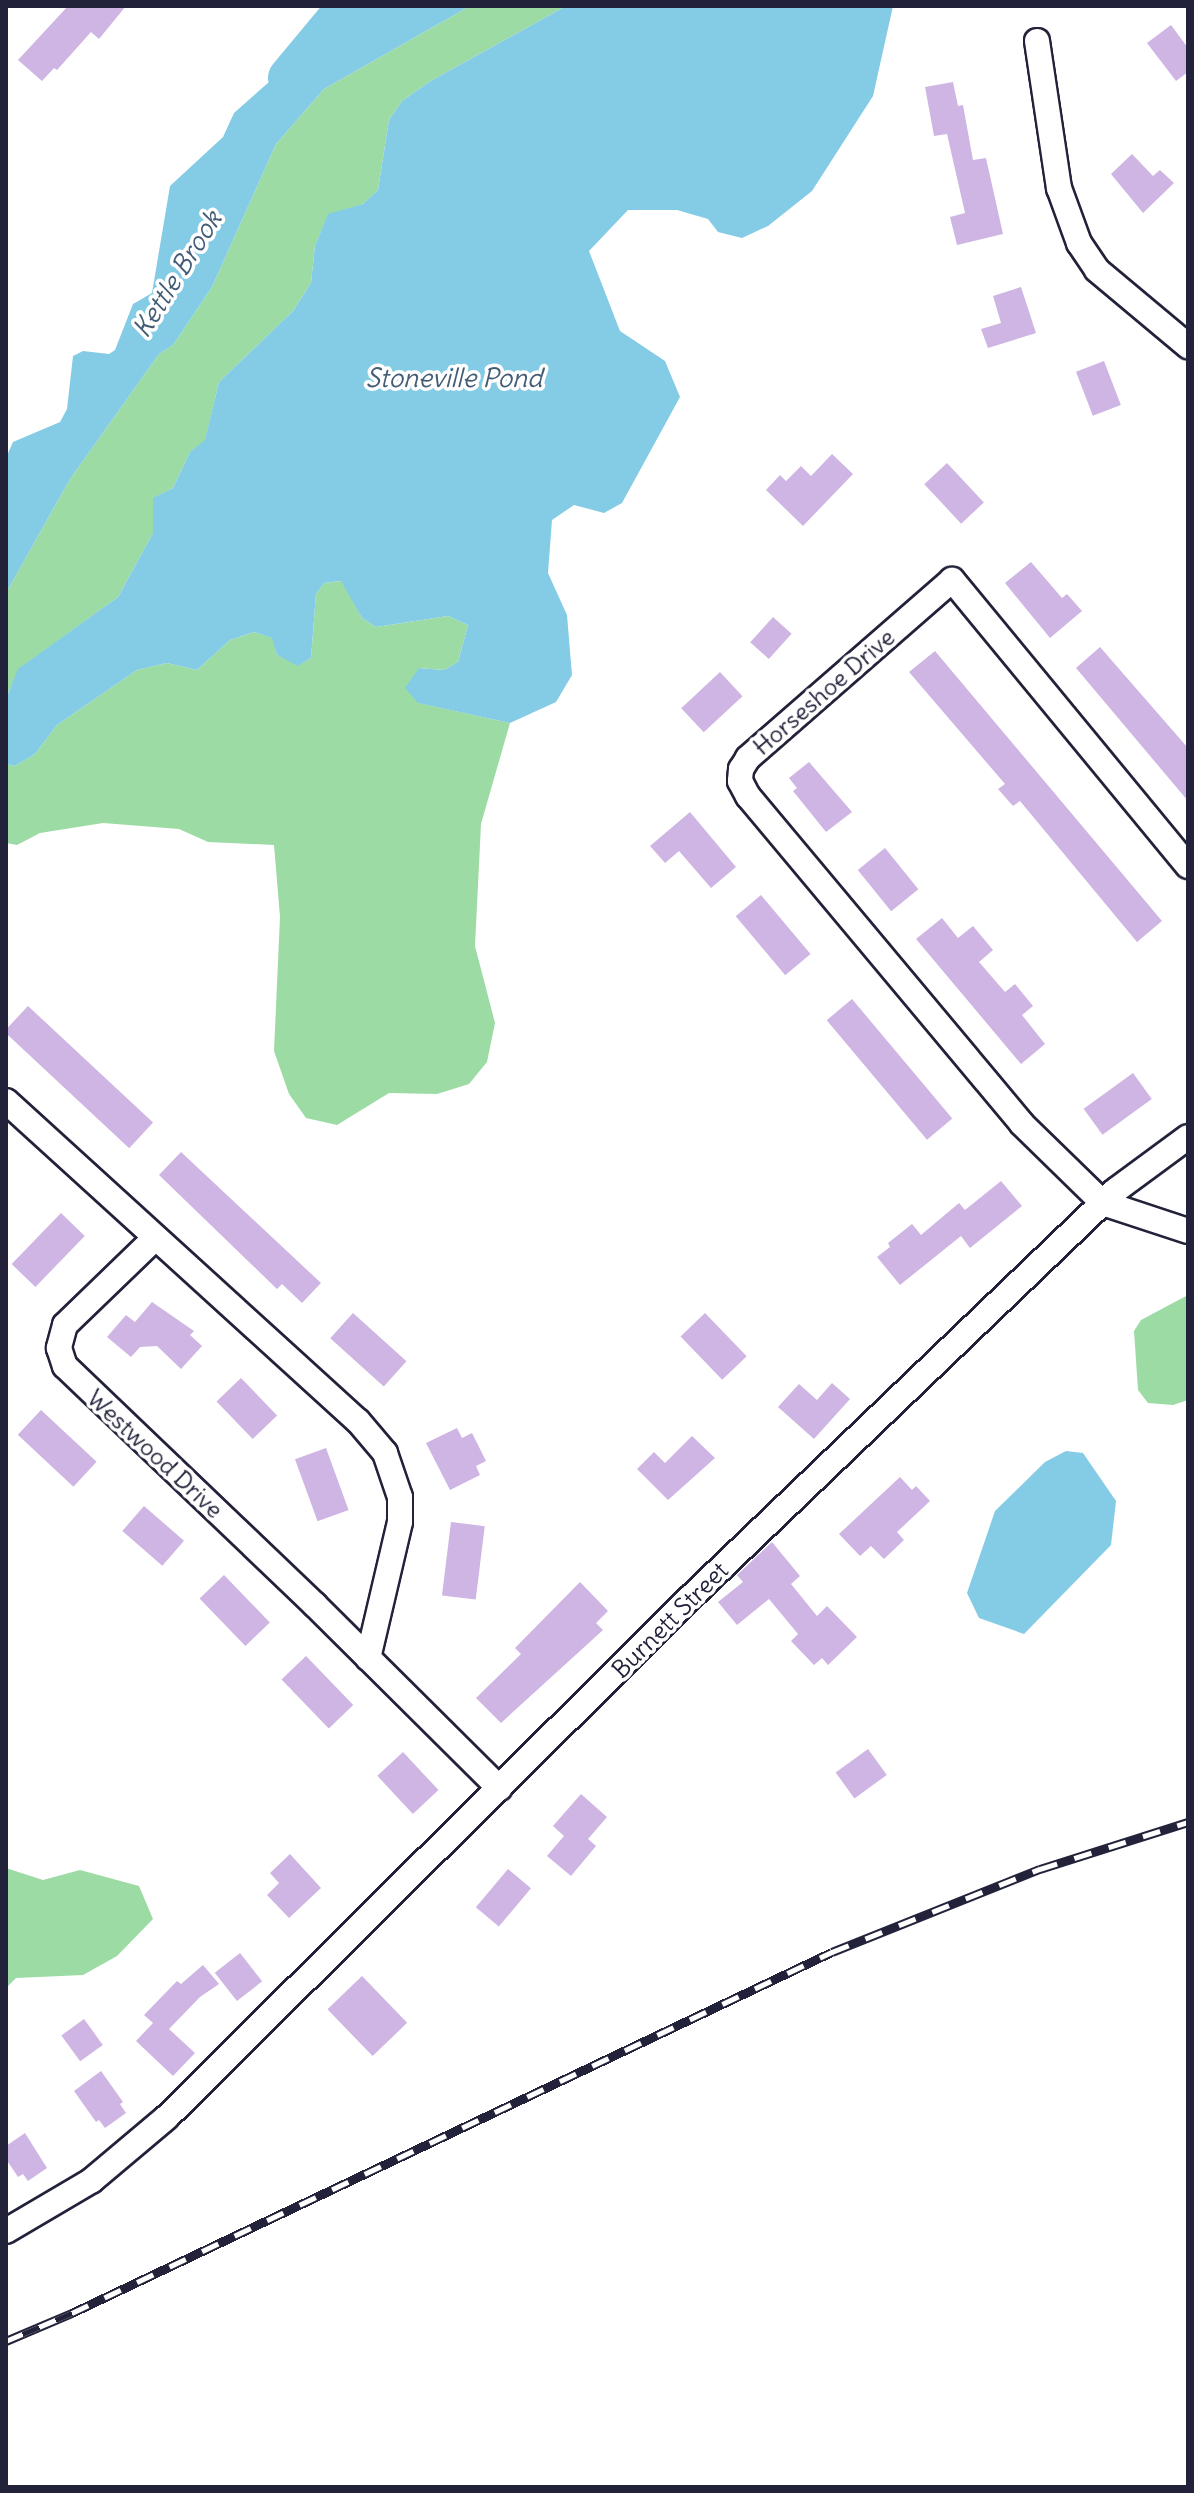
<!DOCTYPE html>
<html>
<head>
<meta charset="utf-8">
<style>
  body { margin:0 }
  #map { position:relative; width:1194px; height:2493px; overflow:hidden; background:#fff; font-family:Delius,sans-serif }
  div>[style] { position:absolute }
  .green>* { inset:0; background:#9ddba4 }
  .water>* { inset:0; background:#84cbe5 }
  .river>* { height:44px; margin:-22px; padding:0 22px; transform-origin:22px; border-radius:22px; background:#84cbe5 }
  .building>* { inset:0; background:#ceb5e3; transform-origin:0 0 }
  .roads { filter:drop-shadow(2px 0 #22223b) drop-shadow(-2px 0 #22223b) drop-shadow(0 2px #22223b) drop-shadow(0 -2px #22223b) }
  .minor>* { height:24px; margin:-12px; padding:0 12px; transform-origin:12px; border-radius:12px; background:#fff }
  .rail>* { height:9px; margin-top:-4.5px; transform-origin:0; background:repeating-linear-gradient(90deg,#fff 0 18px,#22223b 0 36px); box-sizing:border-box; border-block:2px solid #22223b }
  span { translate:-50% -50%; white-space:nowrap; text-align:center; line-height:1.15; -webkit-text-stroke:7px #fff; paint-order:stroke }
  .street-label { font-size:24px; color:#22223b }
  .water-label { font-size:26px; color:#445d76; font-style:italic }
  .frame { position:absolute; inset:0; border:8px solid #22223b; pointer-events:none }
</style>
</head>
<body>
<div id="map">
  <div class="green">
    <i style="clip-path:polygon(470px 6px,566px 6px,429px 82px,402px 101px,389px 120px,378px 190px,363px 204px,328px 215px,315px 246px,311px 283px,293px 311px,219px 382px,205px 441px,190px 452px,173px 488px,154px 498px,153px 533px,118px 597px,19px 669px,6px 698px,6px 593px,70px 479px,159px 354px,173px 345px,212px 287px,276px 144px,324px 89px)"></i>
    <i style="clip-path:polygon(342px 581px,362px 618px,376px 627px,448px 616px,468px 625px,458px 662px,444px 670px,419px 668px,419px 703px,510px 723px,481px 824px,475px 946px,495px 1023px,487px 1062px,469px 1084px,437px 1094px,389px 1093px,337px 1125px,306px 1118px,289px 1094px,274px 1051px,280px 917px,274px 845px,208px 842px,179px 829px,103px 823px,40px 833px,17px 845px,6px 843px,6px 764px,15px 766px,35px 754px,57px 725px,137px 670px,167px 663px,197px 670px,230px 640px,254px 632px,273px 638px,277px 655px,299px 665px,311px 658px,316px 594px,324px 583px)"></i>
    <i style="clip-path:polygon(1188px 1295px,1188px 1400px,1173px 1405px,1148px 1403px,1138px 1390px,1134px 1331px,1141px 1320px)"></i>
    <i style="clip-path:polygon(6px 1868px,43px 1880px,80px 1870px,139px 1886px,153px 1919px,117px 1956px,83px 1975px,16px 1978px,6px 1988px)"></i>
  </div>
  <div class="water">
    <i style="clip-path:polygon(371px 6px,470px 6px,324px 89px,276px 144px,212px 287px,173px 345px,159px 354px,70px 479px,6px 593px,6px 458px,13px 442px,60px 422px,67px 409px,73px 356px,83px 351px,109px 354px,115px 350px,133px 304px,152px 293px,170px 186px,223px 137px,234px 113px,321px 36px)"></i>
    <i style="clip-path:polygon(566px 6px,893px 6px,873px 96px,812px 191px,768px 226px,742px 238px,718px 232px,708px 219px,677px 210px,628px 210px,589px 251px,620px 331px,665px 361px,680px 397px,622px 503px,604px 513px,574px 505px,552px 520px,548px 573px,567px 615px,572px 675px,556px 702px,510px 723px,418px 703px,405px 688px,419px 668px,444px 670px,458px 662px,468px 625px,448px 616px,376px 627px,362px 618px,341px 581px,324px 583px,316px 594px,311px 658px,298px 666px,277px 655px,272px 638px,254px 632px,230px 640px,197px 670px,167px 663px,137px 670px,57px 725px,35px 754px,15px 766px,6px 764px,6px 699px,18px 669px,118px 597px,153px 533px,153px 498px,173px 488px,190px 452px,205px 440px,219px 382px,293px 311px,311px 283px,315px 246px,328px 214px,363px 204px,378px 190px,389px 120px,402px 101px,429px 82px)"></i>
    <i style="clip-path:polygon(1066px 1451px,1083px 1453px,1116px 1501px,1111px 1545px,1024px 1634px,979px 1618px,967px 1593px,995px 1511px,1045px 1462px)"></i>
  </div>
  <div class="river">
    <i style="left:290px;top:78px;width:94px;rotate:-50.2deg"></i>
  </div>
  <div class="building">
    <i style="clip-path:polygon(68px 6px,126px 6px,99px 39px,91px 32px,57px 70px,54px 68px,42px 81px,18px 60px)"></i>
    <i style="clip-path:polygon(1171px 25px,1188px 48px,1188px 72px,1176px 81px,1147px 43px)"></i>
    <i style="clip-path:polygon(953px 82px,958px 106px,963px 105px,973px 160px,986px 158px,1003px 234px,957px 245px,950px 217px,965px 213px,947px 134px,934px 136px,925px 87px)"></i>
    <i style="clip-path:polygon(1132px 154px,1153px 176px,1160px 170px,1174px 183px,1143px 213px,1111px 174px)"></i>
    <i style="clip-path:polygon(1021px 287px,1036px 333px,988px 348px,981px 329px,1001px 323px,993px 296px)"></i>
    <i style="left:1104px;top:361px;width:47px;height:30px;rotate:69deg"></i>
    <i style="clip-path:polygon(832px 454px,853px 474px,803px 526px,766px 490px,780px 475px,786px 481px,801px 466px,811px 476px)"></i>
    <i style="left:947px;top:463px;width:54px;height:31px;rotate:47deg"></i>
    <i style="clip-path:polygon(1031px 562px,1062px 598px,1067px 594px,1082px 611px,1050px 638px,1005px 583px)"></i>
    <i style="left:773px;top:617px;width:25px;height:34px;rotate:42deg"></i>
    <i style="clip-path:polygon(1100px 647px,1188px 748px,1188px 801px,1076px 668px)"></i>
    <i style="clip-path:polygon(935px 651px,1162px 921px,1137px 942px,1020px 801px,1013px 806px,998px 789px,1005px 784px,909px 672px)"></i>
    <i style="left:720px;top:672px;width:33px;height:53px;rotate:47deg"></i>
    <i style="clip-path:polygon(809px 762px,852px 812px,826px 832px,793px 791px,797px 788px,789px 778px)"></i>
    <i style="clip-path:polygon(690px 812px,736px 867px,711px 888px,679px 851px,665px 863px,650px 846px)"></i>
    <i style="left:885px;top:848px;width:53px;height:35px;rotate:51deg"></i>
    <i style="left:761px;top:895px;width:77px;height:33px;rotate:50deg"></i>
    <i style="clip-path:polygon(942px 918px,958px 938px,973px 926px,993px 950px,979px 962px,1005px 992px,1015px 984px,1033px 1006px,1022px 1015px,1045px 1044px,1021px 1064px,916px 939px)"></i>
    <i style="left:852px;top:999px;width:156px;height:33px;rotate:50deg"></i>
    <i style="left:28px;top:1006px;width:171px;height:35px;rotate:43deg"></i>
    <i style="left:1133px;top:1073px;width:32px;height:61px;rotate:54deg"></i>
    <i style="clip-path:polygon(181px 1152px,321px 1283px,302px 1303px,282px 1284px,277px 1289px,159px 1175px)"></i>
    <i style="clip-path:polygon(1001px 1181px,1022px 1206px,970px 1248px,961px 1236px,900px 1285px,877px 1257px,890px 1247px,888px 1243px,912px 1224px,921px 1235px,959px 1203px,965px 1210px)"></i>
    <i style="left:61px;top:1213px;width:33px;height:71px;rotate:44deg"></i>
    <i style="clip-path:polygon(152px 1302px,194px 1331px,190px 1335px,202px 1346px,181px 1369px,157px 1346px,140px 1347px,131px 1357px,107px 1337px,126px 1315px,135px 1322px)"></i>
    <i style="left:353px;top:1313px;width:72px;height:34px;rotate:42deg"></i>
    <i style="left:705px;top:1313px;width:60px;height:34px;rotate:46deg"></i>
    <i style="left:241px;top:1378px;width:52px;height:34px;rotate:46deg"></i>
    <i style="clip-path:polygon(832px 1383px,850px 1399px,814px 1439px,778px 1407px,799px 1384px,817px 1400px)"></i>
    <i style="left:41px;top:1410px;width:76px;height:34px;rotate:43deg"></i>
    <i style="clip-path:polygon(457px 1428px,462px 1438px,472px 1433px,486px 1461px,476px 1466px,480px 1475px,450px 1490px,426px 1443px)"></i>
    <i style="clip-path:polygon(692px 1436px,715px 1458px,668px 1500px,637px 1469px,654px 1452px,665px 1463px)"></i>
    <i style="left:326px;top:1448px;width:66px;height:33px;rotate:70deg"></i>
    <i style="clip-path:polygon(900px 1477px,912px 1490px,916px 1486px,930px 1501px,897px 1532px,904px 1540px,884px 1559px,871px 1546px,860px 1556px,839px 1534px)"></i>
    <i style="left:144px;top:1506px;width:53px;height:33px;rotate:41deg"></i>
    <i style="left:451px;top:1522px;width:34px;height:74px;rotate:7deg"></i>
    <i style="clip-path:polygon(772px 1542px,800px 1576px,791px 1584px,817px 1616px,827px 1606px,857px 1637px,828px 1665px,822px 1658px,814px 1665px,791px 1641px,798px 1634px,769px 1599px,737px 1625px,718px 1602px,743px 1582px,737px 1575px)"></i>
    <i style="left:224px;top:1575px;width:66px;height:34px;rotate:46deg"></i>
    <i style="clip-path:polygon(580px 1582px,608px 1611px,596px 1623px,603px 1630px,501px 1723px,476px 1698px,521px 1654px,515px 1648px)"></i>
    <i style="left:306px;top:1656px;width:68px;height:34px;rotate:46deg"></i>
    <i style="left:868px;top:1749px;width:32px;height:40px;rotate:54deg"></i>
    <i style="left:403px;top:1752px;width:52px;height:35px;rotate:47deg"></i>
    <i style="clip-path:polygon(581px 1794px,607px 1817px,588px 1839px,596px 1846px,571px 1876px,547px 1856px,564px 1836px,553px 1826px)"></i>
    <i style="clip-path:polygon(290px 1854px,321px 1888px,289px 1918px,267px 1895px,279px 1883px,270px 1873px)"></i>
    <i style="left:508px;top:1869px;width:30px;height:50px;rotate:40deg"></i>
    <i style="left:240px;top:1953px;width:36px;height:32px;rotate:52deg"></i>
    <i style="clip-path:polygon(203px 1965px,219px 1984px,200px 1997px,169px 2029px,195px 2053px,173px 2076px,136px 2041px,153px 2023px,144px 2015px,177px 1981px,181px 1984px)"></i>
    <i style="left:362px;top:1976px;width:65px;height:48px;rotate:46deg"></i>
    <i style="left:84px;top:2019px;width:32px;height:28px;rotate:54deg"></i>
    <i style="clip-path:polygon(101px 2071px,123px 2102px,120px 2104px,126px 2113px,105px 2128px,99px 2120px,96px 2122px,74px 2091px)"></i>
    <i style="clip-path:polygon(25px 2133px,47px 2168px,28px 2181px,23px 2174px,18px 2177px,6px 2159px,6px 2146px)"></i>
  </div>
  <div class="roads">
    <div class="minor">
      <i style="left:1037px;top:41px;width:149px;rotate:81.5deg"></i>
      <i style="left:1059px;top:188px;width:59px;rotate:70deg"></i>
      <i style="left:1079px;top:243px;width:32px;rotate:56deg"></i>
      <i style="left:1097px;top:270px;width:119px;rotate:39.9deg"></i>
      <i style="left:1188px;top:866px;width:371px;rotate:-129.5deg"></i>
      <i style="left:952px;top:580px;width:271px;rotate:138.9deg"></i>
      <i style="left:748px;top:758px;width:13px;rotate:122deg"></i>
      <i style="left:741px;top:769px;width:12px;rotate:95deg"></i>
      <i style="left:740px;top:781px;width:17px;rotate:62deg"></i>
      <i style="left:748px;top:796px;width:427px;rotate:50.1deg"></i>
      <i style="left:1022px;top:1124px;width:113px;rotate:44.3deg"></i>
      <i style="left:1103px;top:1203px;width:89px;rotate:18.2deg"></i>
      <i style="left:6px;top:1101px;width:476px;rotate:42.3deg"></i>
      <i style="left:358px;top:1421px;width:42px;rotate:49.8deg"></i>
      <i style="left:385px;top:1453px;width:46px;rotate:71.2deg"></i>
      <i style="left:400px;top:1497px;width:25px;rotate:90deg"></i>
      <i style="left:400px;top:1522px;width:140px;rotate:103.2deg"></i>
      <i style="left:155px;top:1238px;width:125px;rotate:136deg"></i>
      <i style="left:65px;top:1325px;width:24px;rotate:105deg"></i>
      <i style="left:59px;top:1348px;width:19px;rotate:72deg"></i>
      <i style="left:65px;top:1366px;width:346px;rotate:43.7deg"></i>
      <i style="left:315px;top:1605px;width:260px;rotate:44.8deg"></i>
      <i style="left:6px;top:2231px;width:99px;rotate:-30.5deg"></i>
      <i style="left:91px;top:2181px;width:99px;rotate:-40.1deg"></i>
      <i style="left:167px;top:2117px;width:742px;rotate:-44.78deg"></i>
      <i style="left:694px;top:1594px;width:584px;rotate:-43.75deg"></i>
      <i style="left:1116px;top:1190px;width:89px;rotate:-36.4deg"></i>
    </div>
  </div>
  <div class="rail">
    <i style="left:6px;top:2341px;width:72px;rotate:-23deg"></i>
    <i style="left:72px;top:2313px;width:841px;rotate:-25.41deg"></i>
    <i style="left:832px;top:1952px;width:224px;rotate:-21.8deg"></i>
    <i style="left:1040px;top:1869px;width:155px;rotate:-17.6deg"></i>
  </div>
  <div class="street-label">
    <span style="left:824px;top:692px;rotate:-41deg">Horseshoe Drive</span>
    <span style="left:155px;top:1454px;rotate:43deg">Westwood Drive</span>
    <span style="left:670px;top:1620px;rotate:-45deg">Burnett Street</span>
  </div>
  <div class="water-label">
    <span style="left:177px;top:274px;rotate:-58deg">Kettle Brook</span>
    <span style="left:454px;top:378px">Stoneville Pond</span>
  </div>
  <div class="frame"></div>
</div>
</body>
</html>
